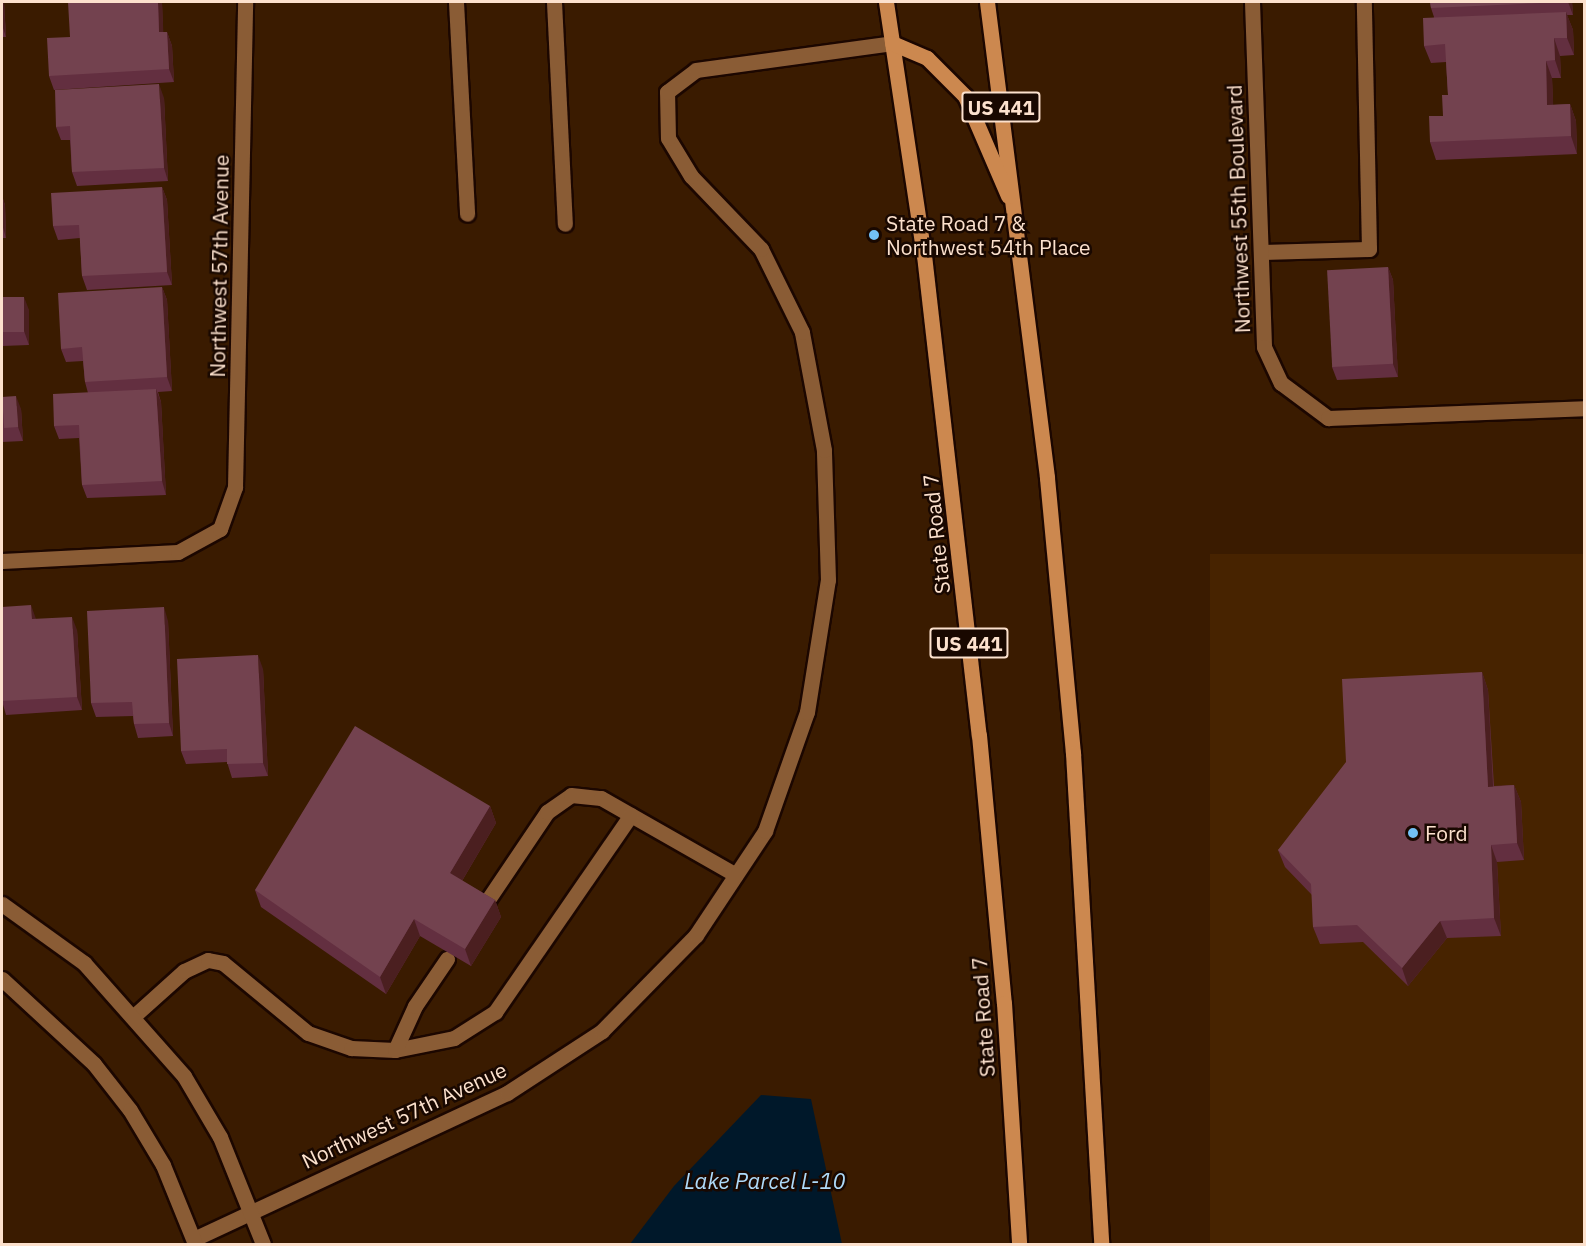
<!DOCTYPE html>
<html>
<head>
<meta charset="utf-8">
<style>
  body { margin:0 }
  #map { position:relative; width:1586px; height:1246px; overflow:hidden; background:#3a1b00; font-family:"IBM Plex Sans",sans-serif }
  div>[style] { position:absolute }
  .built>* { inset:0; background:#472300; transform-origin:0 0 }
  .water>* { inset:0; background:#00182a }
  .roads { filter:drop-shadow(2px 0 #1c0700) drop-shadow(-2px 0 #1c0700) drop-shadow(0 2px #1c0700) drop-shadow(0 -2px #1c0700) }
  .service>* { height:15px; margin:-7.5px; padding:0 7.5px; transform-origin:7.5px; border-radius:7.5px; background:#8a5c35 }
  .minor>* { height:15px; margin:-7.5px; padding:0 7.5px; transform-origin:7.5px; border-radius:7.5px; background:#8a5c35 }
  .tertiary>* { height:15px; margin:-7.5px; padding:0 7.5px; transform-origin:7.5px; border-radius:7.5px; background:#8a5c35 }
  .primary>* { height:15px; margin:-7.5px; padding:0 7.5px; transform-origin:7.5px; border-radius:7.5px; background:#cc884f }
  .wall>* { inset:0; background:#632f40 }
  .shaded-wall>* { inset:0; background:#4b1f20 }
  .building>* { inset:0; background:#73424f; transform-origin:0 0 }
  .dots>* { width:16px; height:16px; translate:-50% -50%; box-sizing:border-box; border:3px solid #190800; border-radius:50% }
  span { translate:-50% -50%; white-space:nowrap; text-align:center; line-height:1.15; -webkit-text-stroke:5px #190800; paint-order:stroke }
  .shield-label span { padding:2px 4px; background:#190800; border:2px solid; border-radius:4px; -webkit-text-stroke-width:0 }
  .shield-label { font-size:20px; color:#fce1cd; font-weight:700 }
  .street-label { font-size:21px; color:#fce1cd }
  .poi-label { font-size:21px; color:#fce1cd }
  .left { translate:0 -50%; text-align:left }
  .water-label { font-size:22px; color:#aedaf9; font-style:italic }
  .frame { position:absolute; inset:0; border:3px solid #fce1cd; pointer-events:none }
</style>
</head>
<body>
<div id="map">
  <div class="built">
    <i style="left:1584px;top:554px;width:690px;height:374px;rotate:90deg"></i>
  </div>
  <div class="water">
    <i style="clip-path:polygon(761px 1095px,811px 1099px,842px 1244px,630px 1244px,674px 1186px)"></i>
  </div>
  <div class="roads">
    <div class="service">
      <i style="left:456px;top:2px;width:212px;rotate:87deg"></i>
      <i style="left:554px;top:2px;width:222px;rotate:87.2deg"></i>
      <i style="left:1261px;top:252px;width:108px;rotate:-1.6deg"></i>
      <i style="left:1369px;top:249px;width:247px;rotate:-91.2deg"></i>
      <i style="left:485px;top:904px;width:111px;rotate:-56deg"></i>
      <i style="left:547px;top:812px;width:29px;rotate:-35deg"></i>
      <i style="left:571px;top:795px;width:30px;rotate:6deg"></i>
      <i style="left:601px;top:798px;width:155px;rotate:29.7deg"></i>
      <i style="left:135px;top:1015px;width:66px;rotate:-41.9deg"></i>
      <i style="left:184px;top:971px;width:26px;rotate:-25deg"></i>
      <i style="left:208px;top:960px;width:15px;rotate:11deg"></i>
      <i style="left:223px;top:963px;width:110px;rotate:39.5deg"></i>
      <i style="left:308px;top:1033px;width:46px;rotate:19.2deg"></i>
      <i style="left:351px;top:1048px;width:44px;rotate:2.6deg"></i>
      <i style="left:395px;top:1050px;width:60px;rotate:-11.5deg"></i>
      <i style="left:454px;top:1038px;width:49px;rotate:-32.4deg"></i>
      <i style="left:495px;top:1012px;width:239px;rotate:-55.4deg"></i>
      <i style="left:395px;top:1050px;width:48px;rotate:-65.6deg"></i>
      <i style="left:415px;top:1006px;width:57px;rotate:-55.8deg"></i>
    </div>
    <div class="minor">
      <i style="left:1252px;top:2px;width:345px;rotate:88deg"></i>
      <i style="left:1264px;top:347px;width:40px;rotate:65deg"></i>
      <i style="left:1281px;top:383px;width:59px;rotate:36.7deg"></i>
      <i style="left:1328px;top:418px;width:256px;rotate:-2.2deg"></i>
      <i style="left:2px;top:561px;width:176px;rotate:-2.9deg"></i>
      <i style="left:178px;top:552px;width:48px;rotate:-28.7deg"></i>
      <i style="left:220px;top:529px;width:45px;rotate:-70.3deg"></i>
      <i style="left:235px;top:487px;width:485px;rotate:-88.8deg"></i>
      <i style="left:194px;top:1239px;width:345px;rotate:-25deg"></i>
      <i style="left:507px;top:1093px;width:113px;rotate:-33.1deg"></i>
      <i style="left:602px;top:1031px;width:134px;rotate:-45.6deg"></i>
      <i style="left:696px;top:935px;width:125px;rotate:-56.4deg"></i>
      <i style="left:765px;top:831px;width:126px;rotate:-70.6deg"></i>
      <i style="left:807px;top:712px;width:134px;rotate:-81deg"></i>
      <i style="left:828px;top:580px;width:130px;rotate:-91.8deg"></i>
      <i style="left:824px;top:450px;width:120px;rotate:-100.6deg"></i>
      <i style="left:802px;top:332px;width:93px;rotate:-116.3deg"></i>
      <i style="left:761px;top:249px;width:101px;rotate:-133.8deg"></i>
      <i style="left:691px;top:176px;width:44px;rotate:-121.2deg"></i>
      <i style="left:668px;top:138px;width:46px;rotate:-91.2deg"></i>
      <i style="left:667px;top:92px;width:36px;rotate:-37deg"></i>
      <i style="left:696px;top:70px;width:198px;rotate:-7.8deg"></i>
    </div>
    <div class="tertiary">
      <i style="left:2px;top:904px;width:101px;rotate:35.7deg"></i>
      <i style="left:84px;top:963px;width:151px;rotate:48.5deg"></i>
      <i style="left:184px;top:1076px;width:71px;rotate:59.5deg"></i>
      <i style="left:220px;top:1137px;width:115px;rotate:68.1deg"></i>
      <i style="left:2px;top:979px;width:125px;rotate:42.7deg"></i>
      <i style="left:94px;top:1064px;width:58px;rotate:52deg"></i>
      <i style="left:130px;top:1110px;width:64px;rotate:59deg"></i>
      <i style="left:163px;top:1165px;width:85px;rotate:67.9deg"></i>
    </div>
    <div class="primary">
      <i style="left:886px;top:2px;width:256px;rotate:81.5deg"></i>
      <i style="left:924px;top:255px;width:483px;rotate:83.5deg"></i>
      <i style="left:979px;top:735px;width:269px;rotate:84.7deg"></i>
      <i style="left:1004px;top:1003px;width:241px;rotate:86.4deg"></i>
      <i style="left:987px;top:2px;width:480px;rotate:82.8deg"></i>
      <i style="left:1047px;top:478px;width:276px;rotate:84.6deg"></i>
      <i style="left:1073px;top:753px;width:492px;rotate:86.7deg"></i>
      <i style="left:892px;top:43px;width:38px;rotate:23deg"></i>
      <i style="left:927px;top:58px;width:54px;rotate:45deg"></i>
      <i style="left:965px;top:96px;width:109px;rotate:66.7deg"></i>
    </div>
  </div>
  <div class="wall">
    <i style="clip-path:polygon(2px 2px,4px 3px,6px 37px,2px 37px)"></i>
    <i style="clip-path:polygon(1430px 2px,1572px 2px,1573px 15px,1567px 15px,1573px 30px,1574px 55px,1560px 56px,1561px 78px,1552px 78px,1553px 105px,1570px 104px,1576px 121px,1577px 154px,1436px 160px,1430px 142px,1443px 116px,1448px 95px,1446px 62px,1431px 63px,1424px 46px,1434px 17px,1431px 8px)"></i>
    <i style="clip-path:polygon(162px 3px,163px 32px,167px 32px,172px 46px,174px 82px,54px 90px,49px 76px,70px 37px)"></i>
    <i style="clip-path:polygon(164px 98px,168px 181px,77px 186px,72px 172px,70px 140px,61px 140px,56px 127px)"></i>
    <i style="clip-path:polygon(162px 187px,167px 200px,172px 285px,87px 290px,82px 276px,80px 238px,58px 240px,53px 226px)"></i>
    <i style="clip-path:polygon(2px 196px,5px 205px,6px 238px,2px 238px)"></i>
    <i style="clip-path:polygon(1388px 267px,1393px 280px,1398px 377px,1337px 380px,1332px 367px)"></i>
    <i style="clip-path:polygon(162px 287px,167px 300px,172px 391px,158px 392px,161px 402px,166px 495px,87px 498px,82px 485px,79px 438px,59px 439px,54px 426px,88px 393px,85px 382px,83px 361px,66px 362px,61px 349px)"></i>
    <i style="clip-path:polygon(2px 297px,29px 310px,29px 345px,2px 346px,3px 396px,2px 396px)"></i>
    <i style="clip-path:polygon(2px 397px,21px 409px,23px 441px,2px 442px)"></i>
    <i style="clip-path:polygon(36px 619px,77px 630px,82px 710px,6px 715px,2px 701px)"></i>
    <i style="clip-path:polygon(168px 621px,173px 736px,138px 738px,134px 724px,133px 716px,96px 717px,91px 703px)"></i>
    <i style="clip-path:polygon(263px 669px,268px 776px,232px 778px,227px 762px,186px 764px,181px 751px)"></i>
    <i style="clip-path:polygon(1482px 672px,1488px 690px,1494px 786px,1514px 785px,1521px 802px,1524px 860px,1497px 862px,1501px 936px,1447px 938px,1408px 986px,1363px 942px,1320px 944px,1313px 927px,1312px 895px,1285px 867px,1278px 850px)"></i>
    <i style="clip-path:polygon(490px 806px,496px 823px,462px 881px,495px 900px,501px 917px,471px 966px,420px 936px,386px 994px,261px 907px,255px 890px)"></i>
  </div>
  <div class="shaded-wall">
    <i style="clip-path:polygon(2px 2px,4px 2px,4px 3px,6px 37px,2px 25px)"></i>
    <i style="clip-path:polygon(158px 2px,161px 2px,162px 3px,164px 46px,159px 32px)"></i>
    <i style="clip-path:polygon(1568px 2px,1572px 2px,1573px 15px)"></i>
    <i style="clip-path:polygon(1566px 12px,1573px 30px,1574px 55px,1567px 38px)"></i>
    <i style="clip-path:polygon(167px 32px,172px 46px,174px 82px,169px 69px)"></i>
    <i style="clip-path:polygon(1554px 38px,1560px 56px,1561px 78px,1555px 60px)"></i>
    <i style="clip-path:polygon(1546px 61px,1552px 78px,1554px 122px,1547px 105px)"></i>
    <i style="clip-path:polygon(159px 84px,164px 98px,168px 181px,164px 168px)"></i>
    <i style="clip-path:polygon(1570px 104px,1576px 121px,1577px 154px,1571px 136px)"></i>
    <i style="clip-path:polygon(162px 187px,167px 200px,172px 285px,167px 272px)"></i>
    <i style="clip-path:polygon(2px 196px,5px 205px,6px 238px,2px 224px)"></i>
    <i style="clip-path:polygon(1388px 267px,1393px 280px,1398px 377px,1393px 364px)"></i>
    <i style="clip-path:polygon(162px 287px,167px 300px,172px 391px,167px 377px)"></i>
    <i style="clip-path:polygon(24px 297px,29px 310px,29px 345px,24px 331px)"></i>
    <i style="clip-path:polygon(2px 345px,2px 346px,3px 396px,2px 393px)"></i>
    <i style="clip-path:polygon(156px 389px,161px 402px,166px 495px,162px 481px)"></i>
    <i style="clip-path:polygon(16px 396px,21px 409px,23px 441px,18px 427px)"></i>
    <i style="clip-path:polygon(31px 605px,36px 619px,37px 633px,32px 619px)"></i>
    <i style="clip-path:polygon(164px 607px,168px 621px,173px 736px,169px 723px)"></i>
    <i style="clip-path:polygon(72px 617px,77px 630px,82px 710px,77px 697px)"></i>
    <i style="clip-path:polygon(258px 655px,263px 669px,268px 776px,263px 763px)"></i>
    <i style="clip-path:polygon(1482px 672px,1488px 690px,1494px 804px,1488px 787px)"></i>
    <i style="clip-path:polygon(1514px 785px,1521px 802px,1524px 860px,1517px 843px)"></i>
    <i style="clip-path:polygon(490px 806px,496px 823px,456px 891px,450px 873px)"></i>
    <i style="clip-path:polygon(1491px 845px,1497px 862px,1501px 936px,1494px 918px)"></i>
    <i style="clip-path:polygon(495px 900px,501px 917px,471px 966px,465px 949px)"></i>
    <i style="clip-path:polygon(414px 919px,420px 936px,386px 994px,380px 977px)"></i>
    <i style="clip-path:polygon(1440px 921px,1447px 938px,1408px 986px,1402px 968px)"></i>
  </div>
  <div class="building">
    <i style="clip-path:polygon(68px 2px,158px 2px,159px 32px,167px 32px,169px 69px,49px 76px,47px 38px,70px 37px)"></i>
    <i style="clip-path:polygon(1430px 2px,1562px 2px,1431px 8px)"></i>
    <i style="clip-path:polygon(1566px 12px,1567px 38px,1554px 38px,1555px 60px,1546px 61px,1547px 105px,1570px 104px,1571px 136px,1430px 142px,1429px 116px,1443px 116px,1442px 95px,1448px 95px,1445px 44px,1424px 46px,1423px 18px)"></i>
    <i style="clip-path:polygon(159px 84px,164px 168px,72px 172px,70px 126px,56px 127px,55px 90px)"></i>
    <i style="clip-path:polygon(162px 187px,167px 272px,82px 276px,79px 225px,53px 226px,51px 193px)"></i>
    <i style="left:1388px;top:267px;width:97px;height:61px;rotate:87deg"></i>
    <i style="clip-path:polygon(162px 287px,167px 377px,85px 382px,82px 347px,61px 349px,58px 293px)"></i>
    <i style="left:2px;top:297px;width:22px;height:35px"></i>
    <i style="clip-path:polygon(156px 389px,162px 481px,82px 485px,79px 425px,54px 426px,53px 394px)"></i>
    <i style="left:16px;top:396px;width:31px;height:14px;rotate:86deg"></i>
    <i style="clip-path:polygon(31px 605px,32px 619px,72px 617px,77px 697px,2px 701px,2px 607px)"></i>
    <i style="clip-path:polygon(164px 607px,169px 723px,134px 724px,132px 702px,91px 703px,87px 611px)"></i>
    <i style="clip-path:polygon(258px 655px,263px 763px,227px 764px,227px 749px,181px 751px,177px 659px)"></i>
    <i style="clip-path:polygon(1482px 672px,1488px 787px,1514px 785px,1517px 843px,1491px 845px,1494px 918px,1440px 921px,1402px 968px,1357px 925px,1313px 927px,1311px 884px,1278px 850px,1346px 762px,1342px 679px)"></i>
    <i style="clip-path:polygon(355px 726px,490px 806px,450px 873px,495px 900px,465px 949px,414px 919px,380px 977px,255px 890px)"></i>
  </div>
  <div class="dots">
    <i style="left:874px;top:235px;background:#73c1f5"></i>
    <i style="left:1413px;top:833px;background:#73c1f5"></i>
  </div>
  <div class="shield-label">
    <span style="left:1001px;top:107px">US 441</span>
    <span style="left:969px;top:643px">US 441</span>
  </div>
  <div class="street-label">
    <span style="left:1238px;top:209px;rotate:-92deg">Northwest 55th Boulevard</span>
    <span style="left:219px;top:266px;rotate:-89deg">Northwest 57th Avenue</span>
    <span style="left:936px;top:534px;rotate:-96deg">State Road 7</span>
    <span style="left:983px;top:1017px;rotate:-94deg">State Road 7</span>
    <span style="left:404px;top:1115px;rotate:-25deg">Northwest 57th Avenue</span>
  </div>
  <div class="poi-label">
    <span class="left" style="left:886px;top:235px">State Road 7 &amp;<br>Northwest 54th Place</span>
    <span class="left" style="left:1425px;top:833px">Ford</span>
  </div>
  <div class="water-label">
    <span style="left:765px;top:1181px">Lake Parcel L-10</span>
  </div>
  <div class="frame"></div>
</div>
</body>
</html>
